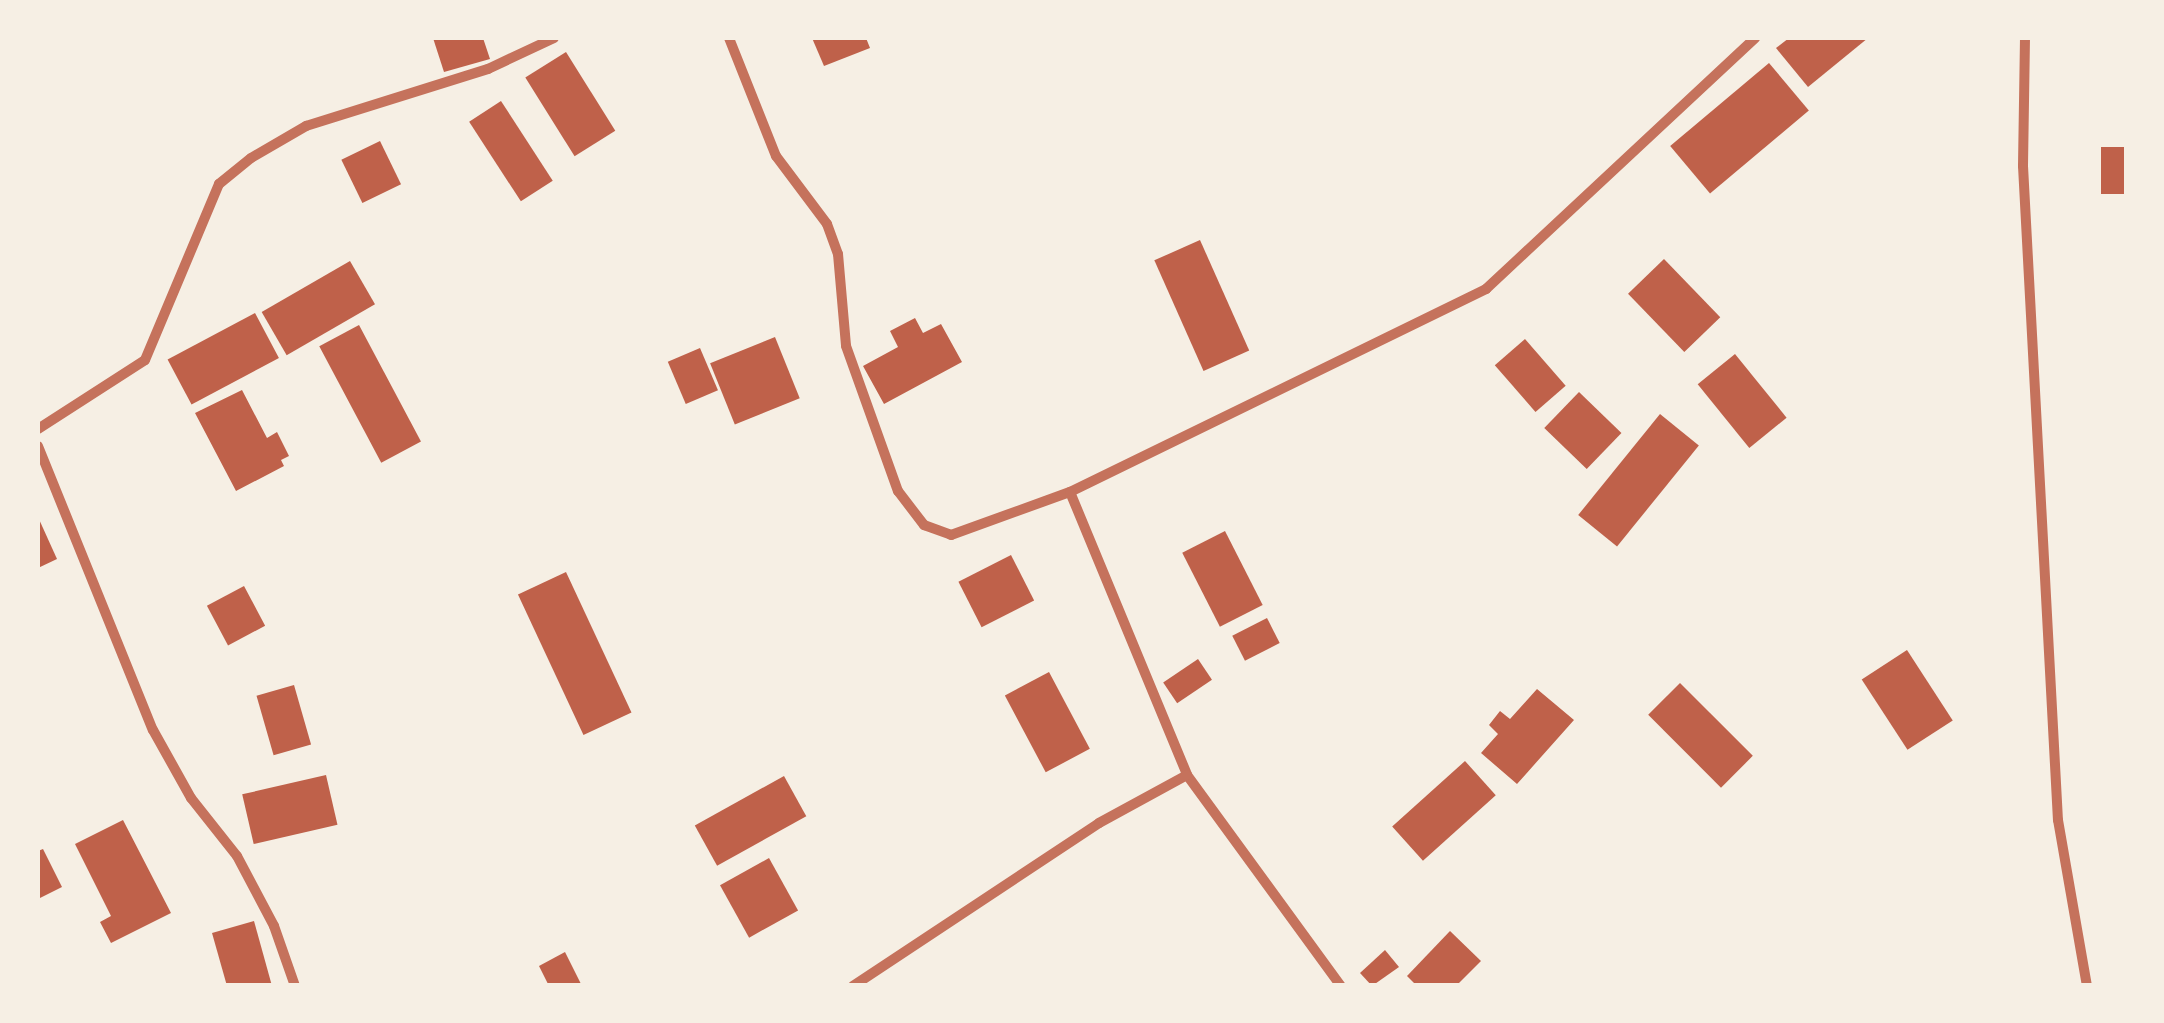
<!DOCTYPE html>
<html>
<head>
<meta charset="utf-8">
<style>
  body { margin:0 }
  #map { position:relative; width:2164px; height:1023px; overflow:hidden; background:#f6efe4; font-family:"Sofia Sans Condensed",sans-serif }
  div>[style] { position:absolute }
  .building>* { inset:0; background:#bf614a; transform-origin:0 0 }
  .minor>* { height:10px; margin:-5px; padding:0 5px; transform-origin:5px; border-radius:5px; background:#c5725c }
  span { translate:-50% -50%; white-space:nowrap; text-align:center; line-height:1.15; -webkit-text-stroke:8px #f6efe4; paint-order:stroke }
  .frame { position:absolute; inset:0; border:40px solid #f6efe4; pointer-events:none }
</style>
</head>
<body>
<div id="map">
  <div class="building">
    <i style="clip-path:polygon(433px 38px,483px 38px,490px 59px,444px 72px)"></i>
    <i style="clip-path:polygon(812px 38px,866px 38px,870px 48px,824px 66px)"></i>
    <i style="clip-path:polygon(1789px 38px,1868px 38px,1808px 87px,1776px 48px)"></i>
    <i style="left:566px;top:52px;width:93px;height:48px;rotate:58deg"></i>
    <i style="left:1769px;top:63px;width:62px;height:129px;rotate:50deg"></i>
    <i style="left:501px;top:101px;width:95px;height:38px;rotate:57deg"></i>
    <i style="left:380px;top:141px;width:48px;height:43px;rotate:64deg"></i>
    <i style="left:2126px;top:147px;width:47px;height:25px;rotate:90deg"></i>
    <i style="left:1200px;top:240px;width:121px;height:50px;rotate:66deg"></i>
    <i style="left:1664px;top:259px;width:81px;height:50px;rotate:46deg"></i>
    <i style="left:350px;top:261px;width:50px;height:102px;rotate:60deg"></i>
    <i style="left:255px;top:313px;width:51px;height:99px;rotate:62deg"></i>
    <i style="clip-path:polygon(915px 318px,923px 333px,941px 324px,962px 362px,884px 404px,863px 366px,898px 347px,890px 331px)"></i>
    <i style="left:359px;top:325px;width:132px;height:45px;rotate:62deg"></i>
    <i style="left:775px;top:337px;width:66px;height:70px;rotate:68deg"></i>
    <i style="left:1525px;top:339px;width:62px;height:40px;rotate:49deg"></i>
    <i style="left:700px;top:348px;width:46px;height:35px;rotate:67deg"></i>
    <i style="left:1735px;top:354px;width:82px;height:48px;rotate:51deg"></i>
    <i style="clip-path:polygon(242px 390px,267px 438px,277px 432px,289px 456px,281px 460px,284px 466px,236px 491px,195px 413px)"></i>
    <i style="left:1579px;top:392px;width:59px;height:50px;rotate:44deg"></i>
    <i style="left:1660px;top:414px;width:50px;height:130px;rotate:39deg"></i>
    <i style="clip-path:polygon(38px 517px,57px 559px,38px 568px)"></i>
    <i style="left:1225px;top:531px;width:83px;height:48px;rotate:63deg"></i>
    <i style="left:1011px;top:555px;width:51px;height:59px;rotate:63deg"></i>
    <i style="left:566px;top:572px;width:155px;height:53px;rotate:65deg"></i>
    <i style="left:244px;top:586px;width:45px;height:42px;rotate:62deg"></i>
    <i style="left:1267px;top:618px;width:28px;height:39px;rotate:63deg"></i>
    <i style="left:1907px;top:650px;width:84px;height:54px;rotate:57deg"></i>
    <i style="left:1198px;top:659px;width:25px;height:42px;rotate:56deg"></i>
    <i style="left:1049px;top:672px;width:87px;height:50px;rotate:62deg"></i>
    <i style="left:1680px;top:683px;width:103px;height:45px;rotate:45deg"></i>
    <i style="left:294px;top:685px;width:62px;height:39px;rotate:74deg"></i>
    <i style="clip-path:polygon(1537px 689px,1574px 720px,1517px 784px,1481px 753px,1498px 734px,1489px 725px,1500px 711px,1510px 719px)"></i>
    <i style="left:1465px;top:761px;width:46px;height:98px;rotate:48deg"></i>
    <i style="left:326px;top:775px;width:51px;height:86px;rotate:77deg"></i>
    <i style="left:784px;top:776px;width:46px;height:102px;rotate:61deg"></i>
    <i style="clip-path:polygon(123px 820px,171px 913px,111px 943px,100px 922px,111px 916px,75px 844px)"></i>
    <i style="clip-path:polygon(43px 849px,62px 887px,38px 899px,38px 851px)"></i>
    <i style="left:769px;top:858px;width:60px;height:56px;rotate:61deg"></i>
    <i style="clip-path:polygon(254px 921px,272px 986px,227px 986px,212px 933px)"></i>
    <i style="clip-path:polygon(1450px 931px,1481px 961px,1456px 986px,1417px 986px,1407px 976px)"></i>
    <i style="clip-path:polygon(1385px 950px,1399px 967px,1372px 986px,1360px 973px)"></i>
    <i style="clip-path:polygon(565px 952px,582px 986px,549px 986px,539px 966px)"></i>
  </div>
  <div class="minor">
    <i style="left:729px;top:38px;width:127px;rotate:68.3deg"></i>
    <i style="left:776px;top:156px;width:85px;rotate:53.1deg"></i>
    <i style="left:827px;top:224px;width:32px;rotate:70deg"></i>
    <i style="left:838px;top:254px;width:92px;rotate:85deg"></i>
    <i style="left:846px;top:346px;width:154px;rotate:70.3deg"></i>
    <i style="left:898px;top:491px;width:43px;rotate:52.6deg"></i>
    <i style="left:924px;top:525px;width:29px;rotate:20deg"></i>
    <i style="left:951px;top:535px;width:127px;rotate:-19.9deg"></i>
    <i style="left:1070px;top:492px;width:463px;rotate:-26deg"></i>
    <i style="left:1486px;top:289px;width:368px;rotate:-43deg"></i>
    <i style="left:2025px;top:38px;width:128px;rotate:90.9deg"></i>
    <i style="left:2023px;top:166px;width:655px;rotate:86.94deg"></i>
    <i style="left:2058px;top:820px;width:169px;rotate:80.1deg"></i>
    <i style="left:38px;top:429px;width:127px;rotate:-32.8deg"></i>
    <i style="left:145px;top:360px;width:191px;rotate:-67.2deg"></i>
    <i style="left:219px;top:184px;width:41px;rotate:-39.1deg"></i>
    <i style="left:251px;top:158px;width:64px;rotate:-30.2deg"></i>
    <i style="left:306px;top:126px;width:191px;rotate:-17.4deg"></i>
    <i style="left:488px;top:69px;width:73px;rotate:-25.2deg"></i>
    <i style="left:38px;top:446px;width:306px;rotate:68deg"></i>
    <i style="left:153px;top:730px;width:78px;rotate:60.8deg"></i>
    <i style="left:191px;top:798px;width:74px;rotate:51.6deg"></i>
    <i style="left:237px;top:856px;width:79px;rotate:62.1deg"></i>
    <i style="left:274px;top:926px;width:64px;rotate:70.7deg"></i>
    <i style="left:1070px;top:492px;width:306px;rotate:67.5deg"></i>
    <i style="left:1187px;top:775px;width:261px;rotate:53.9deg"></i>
    <i style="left:853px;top:986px;width:295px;rotate:-33.5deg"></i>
    <i style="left:1099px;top:823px;width:100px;rotate:-28.6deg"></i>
  </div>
  <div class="frame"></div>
</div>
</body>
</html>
